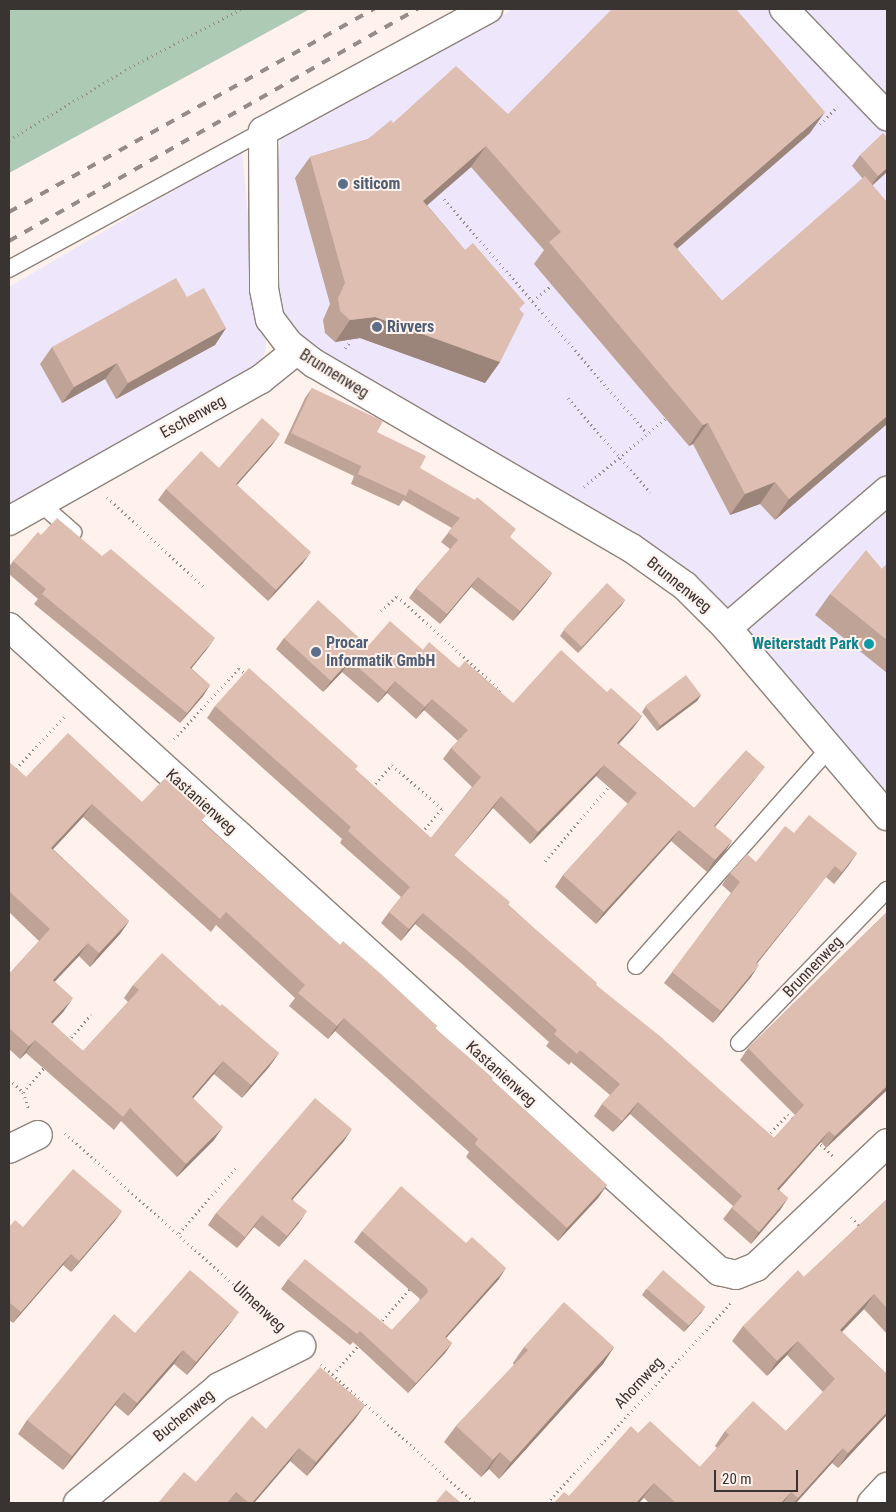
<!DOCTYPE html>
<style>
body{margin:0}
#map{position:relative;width:896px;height:1512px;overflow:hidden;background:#fff1eb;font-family:"Roboto Condensed",sans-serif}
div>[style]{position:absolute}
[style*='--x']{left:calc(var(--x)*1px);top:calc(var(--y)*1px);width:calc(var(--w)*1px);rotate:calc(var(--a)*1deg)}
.commercial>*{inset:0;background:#eee6fb}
.forest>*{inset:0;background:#adcab5}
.path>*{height:3px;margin-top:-1.5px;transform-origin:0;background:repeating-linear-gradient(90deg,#968d89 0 1px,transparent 0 5px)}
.roads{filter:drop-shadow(1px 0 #8e827c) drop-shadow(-1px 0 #8e827c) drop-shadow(0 1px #8e827c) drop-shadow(0 -1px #8e827c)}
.lane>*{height:16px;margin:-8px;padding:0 8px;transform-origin:8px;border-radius:8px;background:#fff}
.street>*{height:28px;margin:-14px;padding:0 14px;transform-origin:14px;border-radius:14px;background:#fff}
.secondary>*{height:28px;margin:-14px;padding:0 14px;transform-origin:14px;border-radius:14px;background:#fff}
.rail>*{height:4px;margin-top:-2px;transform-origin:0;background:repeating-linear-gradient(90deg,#958c88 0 9px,transparent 0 18px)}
.wall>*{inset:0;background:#bfa397}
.shaded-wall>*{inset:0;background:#9b857b}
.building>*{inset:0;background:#debeb0;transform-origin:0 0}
.dots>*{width:14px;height:14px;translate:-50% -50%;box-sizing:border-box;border:2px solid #fff1eb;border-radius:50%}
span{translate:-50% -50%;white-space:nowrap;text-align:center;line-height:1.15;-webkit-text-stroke:4px #fff1eb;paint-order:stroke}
.service-label{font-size:16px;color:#4e5e75;font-weight:700}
.left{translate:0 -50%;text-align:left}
.street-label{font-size:16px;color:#393432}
.culture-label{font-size:16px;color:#0d838f;font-weight:700}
.right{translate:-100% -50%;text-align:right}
.frame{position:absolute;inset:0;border:10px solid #393432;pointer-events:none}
.scale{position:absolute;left:714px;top:1470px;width:84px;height:22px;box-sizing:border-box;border:2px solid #393432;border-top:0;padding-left:6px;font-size:15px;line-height:18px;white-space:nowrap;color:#393432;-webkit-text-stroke:4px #fff1eb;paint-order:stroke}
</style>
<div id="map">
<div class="commercial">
<div style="clip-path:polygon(513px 9px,887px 9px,887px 800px,740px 628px,321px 353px,289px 326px,277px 298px,272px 209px,281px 137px)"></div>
<div style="clip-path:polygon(242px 150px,256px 308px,266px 329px,266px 349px,258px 369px,9px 512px,9px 287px)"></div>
</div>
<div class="forest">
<div style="clip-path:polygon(9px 9px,310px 9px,9px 173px)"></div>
</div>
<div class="path">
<div style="--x:820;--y:124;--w:25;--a:-45"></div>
<div style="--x:9;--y:140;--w:135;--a:-31.1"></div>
<div style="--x:125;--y:70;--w:131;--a:-27.7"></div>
<div style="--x:444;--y:199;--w:310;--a:49.1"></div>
<div style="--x:533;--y:301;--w:25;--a:-40"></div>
<div style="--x:345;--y:348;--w:9;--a:-49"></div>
<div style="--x:568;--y:398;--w:125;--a:48.9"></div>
<div style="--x:584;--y:487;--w:107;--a:-40.1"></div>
<div style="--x:107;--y:497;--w:132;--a:42.9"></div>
<div style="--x:381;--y:611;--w:22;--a:-43"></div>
<div style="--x:397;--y:596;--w:139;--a:42.4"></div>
<div style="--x:500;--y:690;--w:4;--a:135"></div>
<div style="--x:174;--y:739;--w:96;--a:-47.5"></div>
<div style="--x:239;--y:668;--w:11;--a:41"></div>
<div style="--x:9;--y:776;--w:82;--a:-47"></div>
<div style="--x:372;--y:787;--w:30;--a:-48"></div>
<div style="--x:392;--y:765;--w:67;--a:41.3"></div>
<div style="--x:442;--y:809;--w:32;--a:131"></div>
<div style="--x:545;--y:861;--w:101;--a:-49.4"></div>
<div style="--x:68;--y:1041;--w:35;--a:-49"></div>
<div style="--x:9;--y:1079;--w:19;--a:43"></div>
<div style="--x:23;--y:1092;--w:18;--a:71"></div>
<div style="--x:23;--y:1092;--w:35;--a:-49"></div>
<div style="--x:65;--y:1133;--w:289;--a:41.9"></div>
<div style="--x:767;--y:1136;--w:30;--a:-46"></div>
<div style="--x:788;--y:1114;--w:8;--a:45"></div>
<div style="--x:817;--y:1141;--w:22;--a:43"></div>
<div style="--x:851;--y:1217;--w:16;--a:47"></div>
<div style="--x:179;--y:1233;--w:86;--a:-48.8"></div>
<div style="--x:379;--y:1324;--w:48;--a:-48.4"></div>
<div style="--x:321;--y:1364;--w:207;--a:42.1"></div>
<div style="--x:333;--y:1374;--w:39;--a:-48"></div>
<div style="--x:547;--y:1503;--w:273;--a:-47.4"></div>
</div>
<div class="roads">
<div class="lane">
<div style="--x:9;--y:269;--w:289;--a:-28.5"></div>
<div style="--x:41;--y:504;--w:43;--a:41.2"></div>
<div style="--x:636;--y:966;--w:290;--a:-48.4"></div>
<div style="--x:739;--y:1043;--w:213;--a:-46"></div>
</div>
<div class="street">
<div style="--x:488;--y:9;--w:256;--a:151.5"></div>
<div style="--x:263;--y:131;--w:158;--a:89.6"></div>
<div style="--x:264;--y:289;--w:31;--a:79"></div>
<div style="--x:270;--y:319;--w:31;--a:53"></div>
<div style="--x:289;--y:344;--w:33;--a:38"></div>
<div style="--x:315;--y:364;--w:364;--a:30.2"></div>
<div style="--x:630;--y:547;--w:67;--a:35.3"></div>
<div style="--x:685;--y:586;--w:59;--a:45"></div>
<div style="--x:727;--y:628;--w:247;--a:49.6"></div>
<div style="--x:784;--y:9;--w:149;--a:46.1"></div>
<div style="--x:9;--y:521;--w:289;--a:-29.4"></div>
<div style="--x:261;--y:379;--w:45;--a:-38.7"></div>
<div style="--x:9;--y:627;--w:959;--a:42.21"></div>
<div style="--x:719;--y:1271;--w:17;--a:13"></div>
<div style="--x:736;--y:1275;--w:22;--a:-22"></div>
<div style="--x:756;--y:1267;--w:180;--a:-43.4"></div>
<div style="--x:727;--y:628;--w:211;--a:-40.6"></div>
<div style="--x:9;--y:1149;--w:32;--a:-26"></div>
<div style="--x:78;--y:1503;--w:183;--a:-39.4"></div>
<div style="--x:219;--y:1387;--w:92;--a:-26.6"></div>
</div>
<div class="secondary">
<div style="--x:872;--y:1503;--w:22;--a:-47"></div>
</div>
</div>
<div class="rail">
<div style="--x:9;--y:212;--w:418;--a:-29.1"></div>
<div style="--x:9;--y:241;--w:470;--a:-29.6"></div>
</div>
<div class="wall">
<div style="clip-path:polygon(508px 114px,810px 133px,677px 249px,722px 301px,863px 179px,852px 166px,860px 155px,887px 172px,873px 185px,887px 424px,775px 520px,760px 504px,730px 515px,693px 444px,689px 446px,534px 264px,544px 250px,471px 167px,427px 205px,465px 250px,520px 310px,500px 362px,485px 383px,360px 338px,335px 342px,325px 333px,323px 320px,330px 304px,295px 178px,310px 157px,368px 139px,393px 123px)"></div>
<div style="clip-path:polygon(187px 297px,226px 328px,215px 345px,116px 399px,105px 379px,62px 403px,40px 364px,52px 347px)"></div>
<div style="clip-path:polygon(312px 388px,377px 432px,420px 468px,510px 538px,552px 573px,545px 583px,513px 621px,471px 587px,440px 624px,409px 598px,416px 588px,450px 549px,441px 542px,452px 528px,403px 500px,399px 506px,351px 484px,354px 476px,284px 443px,305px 398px)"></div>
<div style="clip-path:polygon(272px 445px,237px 485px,303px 563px,268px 601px,158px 500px,166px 489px,219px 468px)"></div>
<div style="clip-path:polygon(41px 535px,207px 649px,191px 668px,210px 685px,203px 696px,180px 723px,34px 604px,38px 599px,9px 574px,9px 567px,13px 561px)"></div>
<div style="clip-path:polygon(887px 564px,887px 673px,815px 615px,830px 594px,882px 569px)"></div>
<div style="clip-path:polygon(625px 600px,621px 606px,578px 653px,560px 636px,564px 630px)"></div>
<div style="clip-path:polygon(284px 638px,368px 646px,423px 650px,459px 668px,513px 703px,607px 692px,642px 716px,633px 728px,619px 744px,694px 808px,756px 778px,715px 827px,732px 841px,724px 853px,707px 872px,671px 841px,596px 924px,555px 887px,563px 875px,628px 804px,596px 776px,530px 844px,493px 808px,454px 855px,596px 985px,774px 1138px,795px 1115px,740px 1060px,748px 1048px,887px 912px,887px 1090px,826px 1148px,821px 1142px,779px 1190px,788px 1198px,780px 1210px,751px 1244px,723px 1219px,733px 1206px,630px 1114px,613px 1132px,594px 1116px,602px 1104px,610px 1095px,571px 1062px,569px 1065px,546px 1046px,549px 1042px,461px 963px,415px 924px,401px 941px,381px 923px,389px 912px,401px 897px,340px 843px,342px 839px,207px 718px,215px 706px,356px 770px,431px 838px,472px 787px,443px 759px,451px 748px,458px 741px,424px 710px,416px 719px,387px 693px,378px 703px,342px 672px,323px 692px,276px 649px)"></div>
<div style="clip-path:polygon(701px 695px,697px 701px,657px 731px,642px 712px,646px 706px)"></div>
<div style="clip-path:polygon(9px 762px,26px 777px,142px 802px,202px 821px,340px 945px,437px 1026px,435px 1028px,607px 1185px,598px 1198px,558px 1241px,466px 1157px,469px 1152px,335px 1031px,328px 1039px,289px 1006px,295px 998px,216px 925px,211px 932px,83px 817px,53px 849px,129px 921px,120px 934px,90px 967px,79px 956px,55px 981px,64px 1011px,52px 1024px,83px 1051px,128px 1002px,124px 998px,133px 985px,220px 1006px,279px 1053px,269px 1067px,242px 1098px,214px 1074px,193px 1098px,214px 1140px,177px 1177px,121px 1121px,114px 1130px,26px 1053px,20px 1059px,9px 1049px,9px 974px,39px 941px,9px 912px)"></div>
<div style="clip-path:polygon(794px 833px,857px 853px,834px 884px,826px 877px,757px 964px,751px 977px,713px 1023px,664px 983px,731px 893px,722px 885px,730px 873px,756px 862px)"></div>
<div style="clip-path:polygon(344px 1141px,293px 1199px,299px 1223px,279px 1247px,254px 1227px,237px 1248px,208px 1225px,216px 1213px)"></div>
<div style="clip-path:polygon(887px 1199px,887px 1334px,864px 1309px,842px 1332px,887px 1374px,887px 1415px,838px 1468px,832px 1463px,796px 1503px,649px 1503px,644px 1498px,639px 1503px,554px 1503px,569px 1496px,638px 1433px,700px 1467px,717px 1448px,715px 1446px,725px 1431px,786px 1431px,823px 1392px,787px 1355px,767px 1376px,732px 1341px,743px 1326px,804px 1277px)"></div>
<div style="clip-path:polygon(122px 1211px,114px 1222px,71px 1272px,63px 1265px,13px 1323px,9px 1320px,9px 1227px,23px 1227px)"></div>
<div style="clip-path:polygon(362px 1231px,499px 1279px,446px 1338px,452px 1343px,445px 1353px,408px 1393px,353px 1342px,350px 1345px,281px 1289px,288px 1279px,392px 1330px,420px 1300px,419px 1298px,354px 1242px)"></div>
<div style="clip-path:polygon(646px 1289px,705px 1307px,684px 1332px,642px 1295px)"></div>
<div style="clip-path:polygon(229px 1325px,187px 1375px,174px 1364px,128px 1416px,115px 1405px,63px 1470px,18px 1434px,27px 1420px,135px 1333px)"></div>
<div style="clip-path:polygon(524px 1347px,614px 1347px,603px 1364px,499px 1479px,489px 1469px,481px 1477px,444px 1442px,456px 1426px,514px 1365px,513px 1363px)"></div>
<div style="clip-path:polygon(365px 1405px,355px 1419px,307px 1476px,290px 1461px,254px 1503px,158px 1503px,196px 1482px,266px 1429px)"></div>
</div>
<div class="shaded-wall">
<div style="clip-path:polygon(825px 112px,810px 133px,658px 265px,673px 244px)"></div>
<div style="clip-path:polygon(486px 146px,471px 167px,408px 222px,423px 201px)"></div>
<div style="clip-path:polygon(887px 168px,887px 172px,870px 187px,878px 176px)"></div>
<div style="clip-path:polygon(375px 317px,500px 362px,485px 383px,360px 338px,335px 342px,350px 320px)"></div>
<div style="clip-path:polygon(226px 328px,215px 345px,116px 399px,128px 383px)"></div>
<div style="clip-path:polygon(117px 363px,105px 379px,62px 403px,74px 387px)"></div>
<div style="clip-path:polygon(887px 416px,887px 424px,775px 520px,789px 499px)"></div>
<div style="clip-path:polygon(708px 423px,693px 444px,689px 446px,703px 425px)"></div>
<div style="clip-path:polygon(280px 434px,272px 445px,228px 495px,236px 484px)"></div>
<div style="clip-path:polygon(775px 482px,760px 504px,730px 515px,745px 494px)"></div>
<div style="clip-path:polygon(311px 552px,303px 563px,268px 601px,276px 590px)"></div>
<div style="clip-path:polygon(552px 573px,545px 583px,513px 621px,520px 611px)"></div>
<div style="clip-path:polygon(478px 577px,471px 587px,440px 624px,447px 614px)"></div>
<div style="clip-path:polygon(625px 600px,621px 606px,578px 653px,583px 647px)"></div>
<div style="clip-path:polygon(215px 638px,207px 649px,183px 679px,190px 668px)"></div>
<div style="clip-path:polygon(350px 660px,342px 672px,323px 692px,331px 681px)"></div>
<div style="clip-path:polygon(395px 681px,387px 693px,378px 703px,386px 692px)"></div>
<div style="clip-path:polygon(210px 685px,203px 696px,180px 723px,187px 713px)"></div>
<div style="clip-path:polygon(701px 695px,697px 701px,657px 731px,661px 725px)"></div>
<div style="clip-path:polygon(432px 699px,424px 710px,416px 719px,425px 707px)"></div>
<div style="clip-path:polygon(642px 716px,633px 728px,609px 754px,617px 743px)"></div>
<div style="clip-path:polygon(604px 765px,596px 776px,530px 844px,538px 832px)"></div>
<div style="clip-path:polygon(765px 767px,756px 778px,706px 837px,714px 826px)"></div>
<div style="clip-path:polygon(501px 796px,493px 808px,445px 866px,454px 855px)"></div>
<div style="clip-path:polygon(92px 804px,83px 817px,42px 861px,51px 848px)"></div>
<div style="clip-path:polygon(679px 830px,671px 841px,596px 924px,604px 912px)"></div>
<div style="clip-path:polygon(732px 841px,724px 853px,707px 872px,715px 860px)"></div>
<div style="clip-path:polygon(857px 853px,849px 865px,834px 884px,842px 872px)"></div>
<div style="clip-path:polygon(835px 866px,826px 877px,748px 974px,756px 963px)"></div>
<div style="clip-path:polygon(423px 913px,415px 924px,401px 941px,409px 929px)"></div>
<div style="clip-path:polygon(129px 921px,120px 934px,90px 967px,99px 953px)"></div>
<div style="clip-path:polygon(88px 943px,79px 956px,44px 993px,53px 980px)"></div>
<div style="clip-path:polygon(759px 965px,751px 977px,713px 1023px,721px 1011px)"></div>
<div style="clip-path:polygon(73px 998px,64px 1011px,42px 1035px,51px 1022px)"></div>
<div style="clip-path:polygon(344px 1018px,335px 1031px,328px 1039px,337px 1026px)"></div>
<div style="clip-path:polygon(35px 1040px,26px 1053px,20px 1059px,29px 1046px)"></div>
<div style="clip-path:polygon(279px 1053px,269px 1067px,242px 1098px,251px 1085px)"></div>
<div style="clip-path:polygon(223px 1061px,214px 1074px,183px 1110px,192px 1097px)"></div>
<div style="clip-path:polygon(887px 1086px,887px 1090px,826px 1148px,835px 1136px)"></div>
<div style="clip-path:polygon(638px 1102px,630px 1114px,613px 1132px,622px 1121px)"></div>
<div style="clip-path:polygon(223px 1127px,214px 1140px,177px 1177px,186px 1164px)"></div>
<div style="clip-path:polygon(352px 1129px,344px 1141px,283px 1210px,291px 1199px)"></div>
<div style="clip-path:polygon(829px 1131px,821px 1142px,769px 1201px,777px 1189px)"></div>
<div style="clip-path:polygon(607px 1185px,598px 1198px,558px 1241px,567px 1228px)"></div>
<div style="clip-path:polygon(788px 1198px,780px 1210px,751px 1244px,759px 1232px)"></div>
<div style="clip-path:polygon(122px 1211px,114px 1222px,71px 1272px,79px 1261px)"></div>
<div style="clip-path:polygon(307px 1211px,299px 1223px,279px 1247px,287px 1236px)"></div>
<div style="clip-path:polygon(262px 1215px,254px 1227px,237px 1248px,245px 1237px)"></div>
<div style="clip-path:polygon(71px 1254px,63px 1265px,13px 1323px,21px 1312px)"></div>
<div style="clip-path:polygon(506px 1268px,499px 1279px,438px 1347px,445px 1337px)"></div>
<div style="clip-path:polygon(874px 1294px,864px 1309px,829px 1345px,840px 1330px)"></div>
<div style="clip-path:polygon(705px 1307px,701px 1313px,684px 1332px,688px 1326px)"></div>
<div style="clip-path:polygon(239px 1312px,229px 1325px,187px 1375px,196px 1362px)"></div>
<div style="clip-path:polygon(798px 1341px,787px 1355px,767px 1376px,777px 1361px)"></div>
<div style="clip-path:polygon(452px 1343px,445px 1353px,408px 1393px,416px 1383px)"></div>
<div style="clip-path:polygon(614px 1347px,603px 1364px,499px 1479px,511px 1462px)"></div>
<div style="clip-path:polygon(183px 1350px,174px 1364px,128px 1416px,137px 1403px)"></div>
<div style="clip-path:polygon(124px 1392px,115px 1405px,63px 1470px,72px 1456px)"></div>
<div style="clip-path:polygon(365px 1405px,355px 1419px,307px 1476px,316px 1462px)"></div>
<div style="clip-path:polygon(887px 1412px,887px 1415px,838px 1468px,848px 1453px)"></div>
<div style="clip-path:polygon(299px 1448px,290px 1461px,254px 1503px,252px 1503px)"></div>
<div style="clip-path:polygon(843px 1448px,832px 1463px,796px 1503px,794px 1503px,798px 1498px)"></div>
<div style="clip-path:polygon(500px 1452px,489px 1469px,481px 1477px,493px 1460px)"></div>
<div style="clip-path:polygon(654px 1483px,639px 1503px,636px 1503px)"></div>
<div style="clip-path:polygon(791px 1492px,783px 1503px,781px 1503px)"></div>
</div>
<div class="building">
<div style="clip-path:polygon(612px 9px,736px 9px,825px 112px,673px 244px,722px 301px,865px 176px,887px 202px,887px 416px,789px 499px,775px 482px,745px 494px,708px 423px,703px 425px,549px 242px,561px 232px,486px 146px,423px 201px,465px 250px,473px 243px,525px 303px,519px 309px,524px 314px,500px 362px,375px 317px,350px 320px,340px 311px,338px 298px,345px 283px,310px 157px,368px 139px,391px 120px,393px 123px,456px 66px,508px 114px)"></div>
<div style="clip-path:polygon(883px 133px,887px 137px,887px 168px,878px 176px,860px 155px)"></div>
<div style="clip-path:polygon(176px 278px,187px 297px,204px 288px,226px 328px,128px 383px,117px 363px,74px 387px,52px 347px)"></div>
<div style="clip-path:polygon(312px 388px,383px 421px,377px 432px,426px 456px,420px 468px,475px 500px,477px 497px,516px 529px,510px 537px,552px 573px,520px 611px,478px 577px,447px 614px,416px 588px,458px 540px,448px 532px,460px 518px,409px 489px,406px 496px,358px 474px,361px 466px,291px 433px)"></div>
<div style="clip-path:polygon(262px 418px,280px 434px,236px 484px,311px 552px,276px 590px,166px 489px,201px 451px,219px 468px)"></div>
<div style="clip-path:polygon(57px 518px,102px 556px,111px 549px,215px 638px,190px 668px,210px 685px,187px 713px,42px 594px,46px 589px,13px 561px,38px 532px,41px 535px)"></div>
<div style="clip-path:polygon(866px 550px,882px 569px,887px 564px,887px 640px,830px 594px)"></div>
<div style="left:607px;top:583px;width:25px;height:64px;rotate:43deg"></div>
<div style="clip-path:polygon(318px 600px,368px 646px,390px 621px,423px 650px,429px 642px,459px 668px,465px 661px,513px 703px,561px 650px,607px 692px,611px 688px,642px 716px,617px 743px,694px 808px,746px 750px,765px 767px,714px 826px,732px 841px,715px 860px,679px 830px,604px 912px,563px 875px,637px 793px,604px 765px,538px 832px,501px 796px,454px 855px,510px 902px,508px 905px,597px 983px,596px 985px,661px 1037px,774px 1138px,804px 1105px,748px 1048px,887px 912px,887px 1086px,835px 1136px,829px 1131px,777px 1189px,788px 1198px,759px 1232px,732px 1208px,742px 1196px,638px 1102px,622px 1121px,602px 1104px,620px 1084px,580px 1050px,577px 1054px,554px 1034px,557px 1030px,469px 952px,423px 913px,409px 929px,389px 912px,410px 887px,348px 831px,351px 827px,215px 706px,249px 668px,358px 766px,355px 769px,431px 838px,481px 777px,451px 748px,468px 730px,432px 699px,425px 707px,395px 681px,386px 692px,350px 660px,331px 681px,284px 638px)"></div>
<div style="left:686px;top:675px;width:25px;height:51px;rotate:53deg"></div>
<div style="clip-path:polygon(68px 733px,142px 802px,165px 778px,206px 816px,201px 821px,340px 945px,343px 941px,381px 974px,437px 1026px,435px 1028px,493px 1078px,492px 1080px,607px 1185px,567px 1228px,475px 1144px,478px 1139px,344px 1018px,337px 1026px,298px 993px,305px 985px,226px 912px,220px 919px,92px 804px,51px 848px,129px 921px,99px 953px,88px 943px,53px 980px,73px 998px,51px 1022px,83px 1051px,139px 990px,133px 985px,162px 953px,220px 1006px,222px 1004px,279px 1053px,251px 1085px,223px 1061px,192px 1097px,223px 1127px,186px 1164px,130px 1108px,123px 1117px,35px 1040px,29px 1046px,9px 1028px,9px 974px,50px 929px,9px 891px,9px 762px,26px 777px)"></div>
<div style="clip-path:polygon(809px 815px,857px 853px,842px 872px,835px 866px,756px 963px,759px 965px,721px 1011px,672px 972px,740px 882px,730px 873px,747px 854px,756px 862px,785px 826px,794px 833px)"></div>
<div style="clip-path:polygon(315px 1098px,352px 1129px,291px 1199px,307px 1211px,287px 1236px,262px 1215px,245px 1237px,216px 1213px)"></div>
<div style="clip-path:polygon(73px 1169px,122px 1211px,79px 1261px,71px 1254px,21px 1312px,10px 1303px,9px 1305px,9px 1227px,15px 1220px,23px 1227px)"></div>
<div style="clip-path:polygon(401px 1186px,466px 1243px,472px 1237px,506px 1268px,445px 1337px,452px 1343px,416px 1383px,360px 1331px,357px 1334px,288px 1279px,305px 1259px,392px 1330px,428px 1292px,427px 1288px,362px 1231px)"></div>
<div style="clip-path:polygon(887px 1199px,887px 1308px,874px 1294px,840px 1330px,887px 1374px,887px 1412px,848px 1453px,843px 1448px,798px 1498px,791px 1492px,781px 1503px,676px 1503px,654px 1483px,636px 1503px,554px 1503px,564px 1492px,569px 1496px,631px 1426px,638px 1433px,650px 1421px,700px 1467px,729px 1435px,725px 1431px,753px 1401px,786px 1431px,835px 1379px,798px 1341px,777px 1361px,743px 1326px,798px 1270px,804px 1277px)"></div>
<div style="clip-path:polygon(190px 1270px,239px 1312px,196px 1362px,183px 1350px,137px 1403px,124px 1392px,72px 1456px,27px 1420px,114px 1314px,135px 1333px)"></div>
<div style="left:663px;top:1270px;width:56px;height:25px;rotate:41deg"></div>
<div style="clip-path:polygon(564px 1302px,614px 1347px,511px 1462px,500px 1452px,493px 1460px,456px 1426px,528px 1350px,524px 1347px)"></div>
<div style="clip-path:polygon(320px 1367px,365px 1405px,316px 1462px,299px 1448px,252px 1503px,249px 1503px,236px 1492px,227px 1503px,158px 1503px,184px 1472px,196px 1482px,252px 1416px,266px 1429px)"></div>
<div style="clip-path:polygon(446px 1490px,461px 1503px,435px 1503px)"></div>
</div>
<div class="dots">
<div style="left:343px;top:184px;background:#5c6f8a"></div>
<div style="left:377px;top:327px;background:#5c6f8a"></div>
<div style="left:869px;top:644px;background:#0f9aa8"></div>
<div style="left:316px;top:652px;background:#5c6f8a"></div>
</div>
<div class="service-label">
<span class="left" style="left:353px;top:184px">siticom</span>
<span class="left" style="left:387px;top:327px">Rivvers</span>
<span class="left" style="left:326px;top:652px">Procar<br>Informatik GmbH</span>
</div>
<div class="street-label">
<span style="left:334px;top:374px;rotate:32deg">Brunnenweg</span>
<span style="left:193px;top:417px;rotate:-29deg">Eschenweg</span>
<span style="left:679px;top:585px;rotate:39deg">Brunnenweg</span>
<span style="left:201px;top:802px;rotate:42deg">Kastanienweg</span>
<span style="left:813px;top:967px;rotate:-46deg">Brunnenweg</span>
<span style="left:501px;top:1074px;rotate:42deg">Kastanienweg</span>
<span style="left:259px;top:1307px;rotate:43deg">Ulmenweg</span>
<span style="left:639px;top:1383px;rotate:-47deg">Ahornweg</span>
<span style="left:184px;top:1416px;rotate:-39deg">Buchenweg</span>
</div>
<div class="culture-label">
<span class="right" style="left:859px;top:644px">Weiterstadt Park</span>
</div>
<div class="frame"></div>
<div class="scale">20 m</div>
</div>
